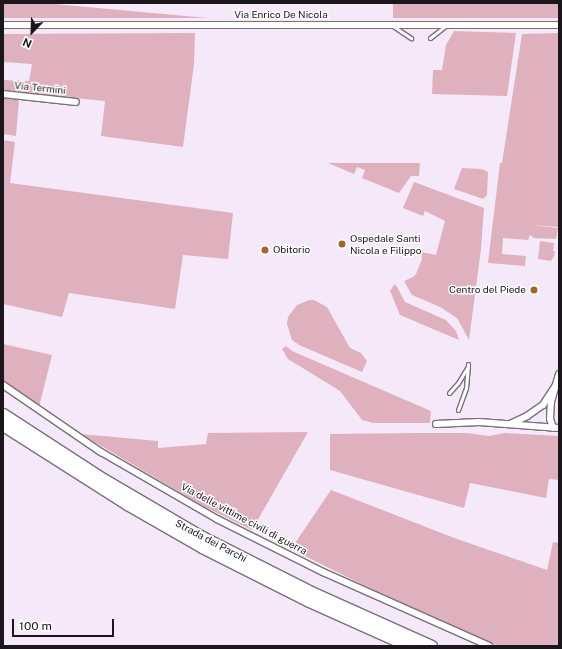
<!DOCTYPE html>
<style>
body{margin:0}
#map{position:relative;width:562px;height:649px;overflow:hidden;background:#f5e9f9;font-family:"Public Sans",sans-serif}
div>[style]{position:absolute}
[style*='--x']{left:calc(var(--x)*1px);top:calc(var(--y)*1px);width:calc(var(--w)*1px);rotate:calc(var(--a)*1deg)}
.green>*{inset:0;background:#dfb1bf;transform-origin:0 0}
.roads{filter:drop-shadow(1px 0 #786e7c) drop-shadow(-1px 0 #786e7c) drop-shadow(0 1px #786e7c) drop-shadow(0 -1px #786e7c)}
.lane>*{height:3px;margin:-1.5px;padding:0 1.5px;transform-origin:1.5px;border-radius:1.5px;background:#fff}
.street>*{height:6px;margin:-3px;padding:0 3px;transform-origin:3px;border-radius:3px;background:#fff}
.highway>*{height:11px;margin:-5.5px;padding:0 5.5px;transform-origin:5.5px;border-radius:5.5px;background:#fff}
.dots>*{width:11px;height:11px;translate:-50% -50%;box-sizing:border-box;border:2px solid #fff;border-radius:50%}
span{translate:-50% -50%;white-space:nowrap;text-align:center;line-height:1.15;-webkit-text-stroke:3px #fff;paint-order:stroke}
.street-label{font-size:10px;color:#1a161c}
.poi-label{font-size:10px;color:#1a161c}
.left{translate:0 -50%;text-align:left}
.right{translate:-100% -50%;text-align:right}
.frame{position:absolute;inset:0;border:4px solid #1a161c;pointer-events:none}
.north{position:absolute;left:12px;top:12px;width:40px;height:40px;-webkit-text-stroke:3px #fff;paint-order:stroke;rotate:203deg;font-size:11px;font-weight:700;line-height:16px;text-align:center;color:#1a161c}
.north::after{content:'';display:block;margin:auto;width:14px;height:18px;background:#1a161c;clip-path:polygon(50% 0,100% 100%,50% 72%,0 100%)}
.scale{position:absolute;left:12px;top:619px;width:102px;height:18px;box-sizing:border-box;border:2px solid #1a161c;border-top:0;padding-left:5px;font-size:12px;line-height:14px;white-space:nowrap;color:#1a161c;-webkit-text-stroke:3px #fff;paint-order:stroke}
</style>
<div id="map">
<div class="green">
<div style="clip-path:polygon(3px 3px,43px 3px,208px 18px,3px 18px)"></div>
<div style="left:393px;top:3px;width:166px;height:15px"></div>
<div style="clip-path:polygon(454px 31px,516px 33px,507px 96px,432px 94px,433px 70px,442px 70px,446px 45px)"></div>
<div style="clip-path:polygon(195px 33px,194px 64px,183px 147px,101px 136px,105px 101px,3px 91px,3px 80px,29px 81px,32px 64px,3px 62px,3px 34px)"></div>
<div style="clip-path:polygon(559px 33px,559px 227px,530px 225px,558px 228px,556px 239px,534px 238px,530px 235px,528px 240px,503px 238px,502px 254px,526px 256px,525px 266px,488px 263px,500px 163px,502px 163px,522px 34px)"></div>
<div style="clip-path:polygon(3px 97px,19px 99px,16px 136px,3px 134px)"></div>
<div style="clip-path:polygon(3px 140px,15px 142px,10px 183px,233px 213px,228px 259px,183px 255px,175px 309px,69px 293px,62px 317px,3px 304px)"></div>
<div style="clip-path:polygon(328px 163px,420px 163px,419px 176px,411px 176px,399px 193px,362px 178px,365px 170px,357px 167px,354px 174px)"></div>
<div style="clip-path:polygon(462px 168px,482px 169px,488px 172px,487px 195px,483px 199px,454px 189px)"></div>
<div style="clip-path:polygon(414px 182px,484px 208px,481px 249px,469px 340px,457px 318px,440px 307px,412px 295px,404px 281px,413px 277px,416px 274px,422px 259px,421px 252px,436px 255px,445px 221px,425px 211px,423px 216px,403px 208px)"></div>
<div style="clip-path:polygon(540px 241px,554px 243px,553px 251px,555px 251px,554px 256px,551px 261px,538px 259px)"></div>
<div style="clip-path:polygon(394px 285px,396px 285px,405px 302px,446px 320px,456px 331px,459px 340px,400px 315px,390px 291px)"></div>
<div style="clip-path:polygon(309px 300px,314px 300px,327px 307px,350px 348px,361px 353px,367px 361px,362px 372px,299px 345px,292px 340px,287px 324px,288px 317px,297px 305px)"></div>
<div style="clip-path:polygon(3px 344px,52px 355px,39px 407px,3px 381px)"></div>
<div style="clip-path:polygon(286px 346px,292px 351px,431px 411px,430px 423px,373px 423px,362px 420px,340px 391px,288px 359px,282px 349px)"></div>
<div style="clip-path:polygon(308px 432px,252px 530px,203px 506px,81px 434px,158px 441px,158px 448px,206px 444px,208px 433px)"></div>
<div style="clip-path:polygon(419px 433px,467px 433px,489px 436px,505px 433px,559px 436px,559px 480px,549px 479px,546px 498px,470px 483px,464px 508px,330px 470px,330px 434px)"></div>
<div style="clip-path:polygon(331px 490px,457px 539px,547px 570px,553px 542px,559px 543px,559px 646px,498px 646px,389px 598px,291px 549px)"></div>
</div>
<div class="roads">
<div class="lane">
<div style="--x:393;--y:26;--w:22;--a:34"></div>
<div style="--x:430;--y:38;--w:18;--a:-38"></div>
<div style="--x:449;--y:393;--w:13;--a:-48"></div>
<div style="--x:458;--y:383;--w:17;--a:-59"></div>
<div style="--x:458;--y:410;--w:23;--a:-70"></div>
<div style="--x:466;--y:388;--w:24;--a:-85"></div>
</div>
<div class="street">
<div style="--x:3;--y:25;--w:556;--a:0"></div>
<div style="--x:3;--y:94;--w:73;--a:6.3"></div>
<div style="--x:3;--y:385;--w:119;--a:34.4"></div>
<div style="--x:101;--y:452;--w:134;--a:30"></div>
<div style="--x:217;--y:519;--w:119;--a:26.6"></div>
<div style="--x:323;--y:572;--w:182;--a:24"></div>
<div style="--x:436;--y:424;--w:43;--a:-2.7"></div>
<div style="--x:479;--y:422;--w:80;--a:4.3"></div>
<div style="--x:510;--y:424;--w:19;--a:-25"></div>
<div style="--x:527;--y:416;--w:19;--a:-35"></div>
<div style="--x:543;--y:405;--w:27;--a:-57"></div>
<div style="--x:553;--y:428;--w:9;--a:-108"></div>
<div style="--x:550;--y:419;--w:17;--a:-87"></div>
<div style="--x:551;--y:402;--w:29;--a:-74"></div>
</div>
<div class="highway">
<div style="--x:3;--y:414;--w:113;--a:33.1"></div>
<div style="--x:98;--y:476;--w:121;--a:30.4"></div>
<div style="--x:202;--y:537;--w:122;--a:26.8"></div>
<div style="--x:311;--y:592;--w:132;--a:24.2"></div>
<div style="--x:3;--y:425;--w:147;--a:32.5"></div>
<div style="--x:127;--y:504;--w:86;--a:29.8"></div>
<div style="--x:202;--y:547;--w:120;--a:26.8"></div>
<div style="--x:309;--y:601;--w:110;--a:24.2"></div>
</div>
</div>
<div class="dots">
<div style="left:342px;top:244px;background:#a4642d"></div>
<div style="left:265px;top:250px;background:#a4642d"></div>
<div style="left:534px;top:290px;background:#a4642d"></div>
</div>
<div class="street-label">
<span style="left:281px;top:15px">Via Enrico De Nicola</span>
<span style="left:40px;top:88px;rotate:6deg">Via Termini</span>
<span style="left:244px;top:519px;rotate:28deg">Via delle vittime civili di guerra</span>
<span style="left:211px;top:541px;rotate:28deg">Strada dei Parchi</span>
</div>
<div class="poi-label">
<span class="left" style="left:350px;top:244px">Ospedale Santi<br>Nicola e Filippo</span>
<span class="left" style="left:273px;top:250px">Obitorio</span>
<span class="right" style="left:526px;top:290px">Centro del Piede</span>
</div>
<div class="frame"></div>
<div class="north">N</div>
<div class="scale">100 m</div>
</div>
